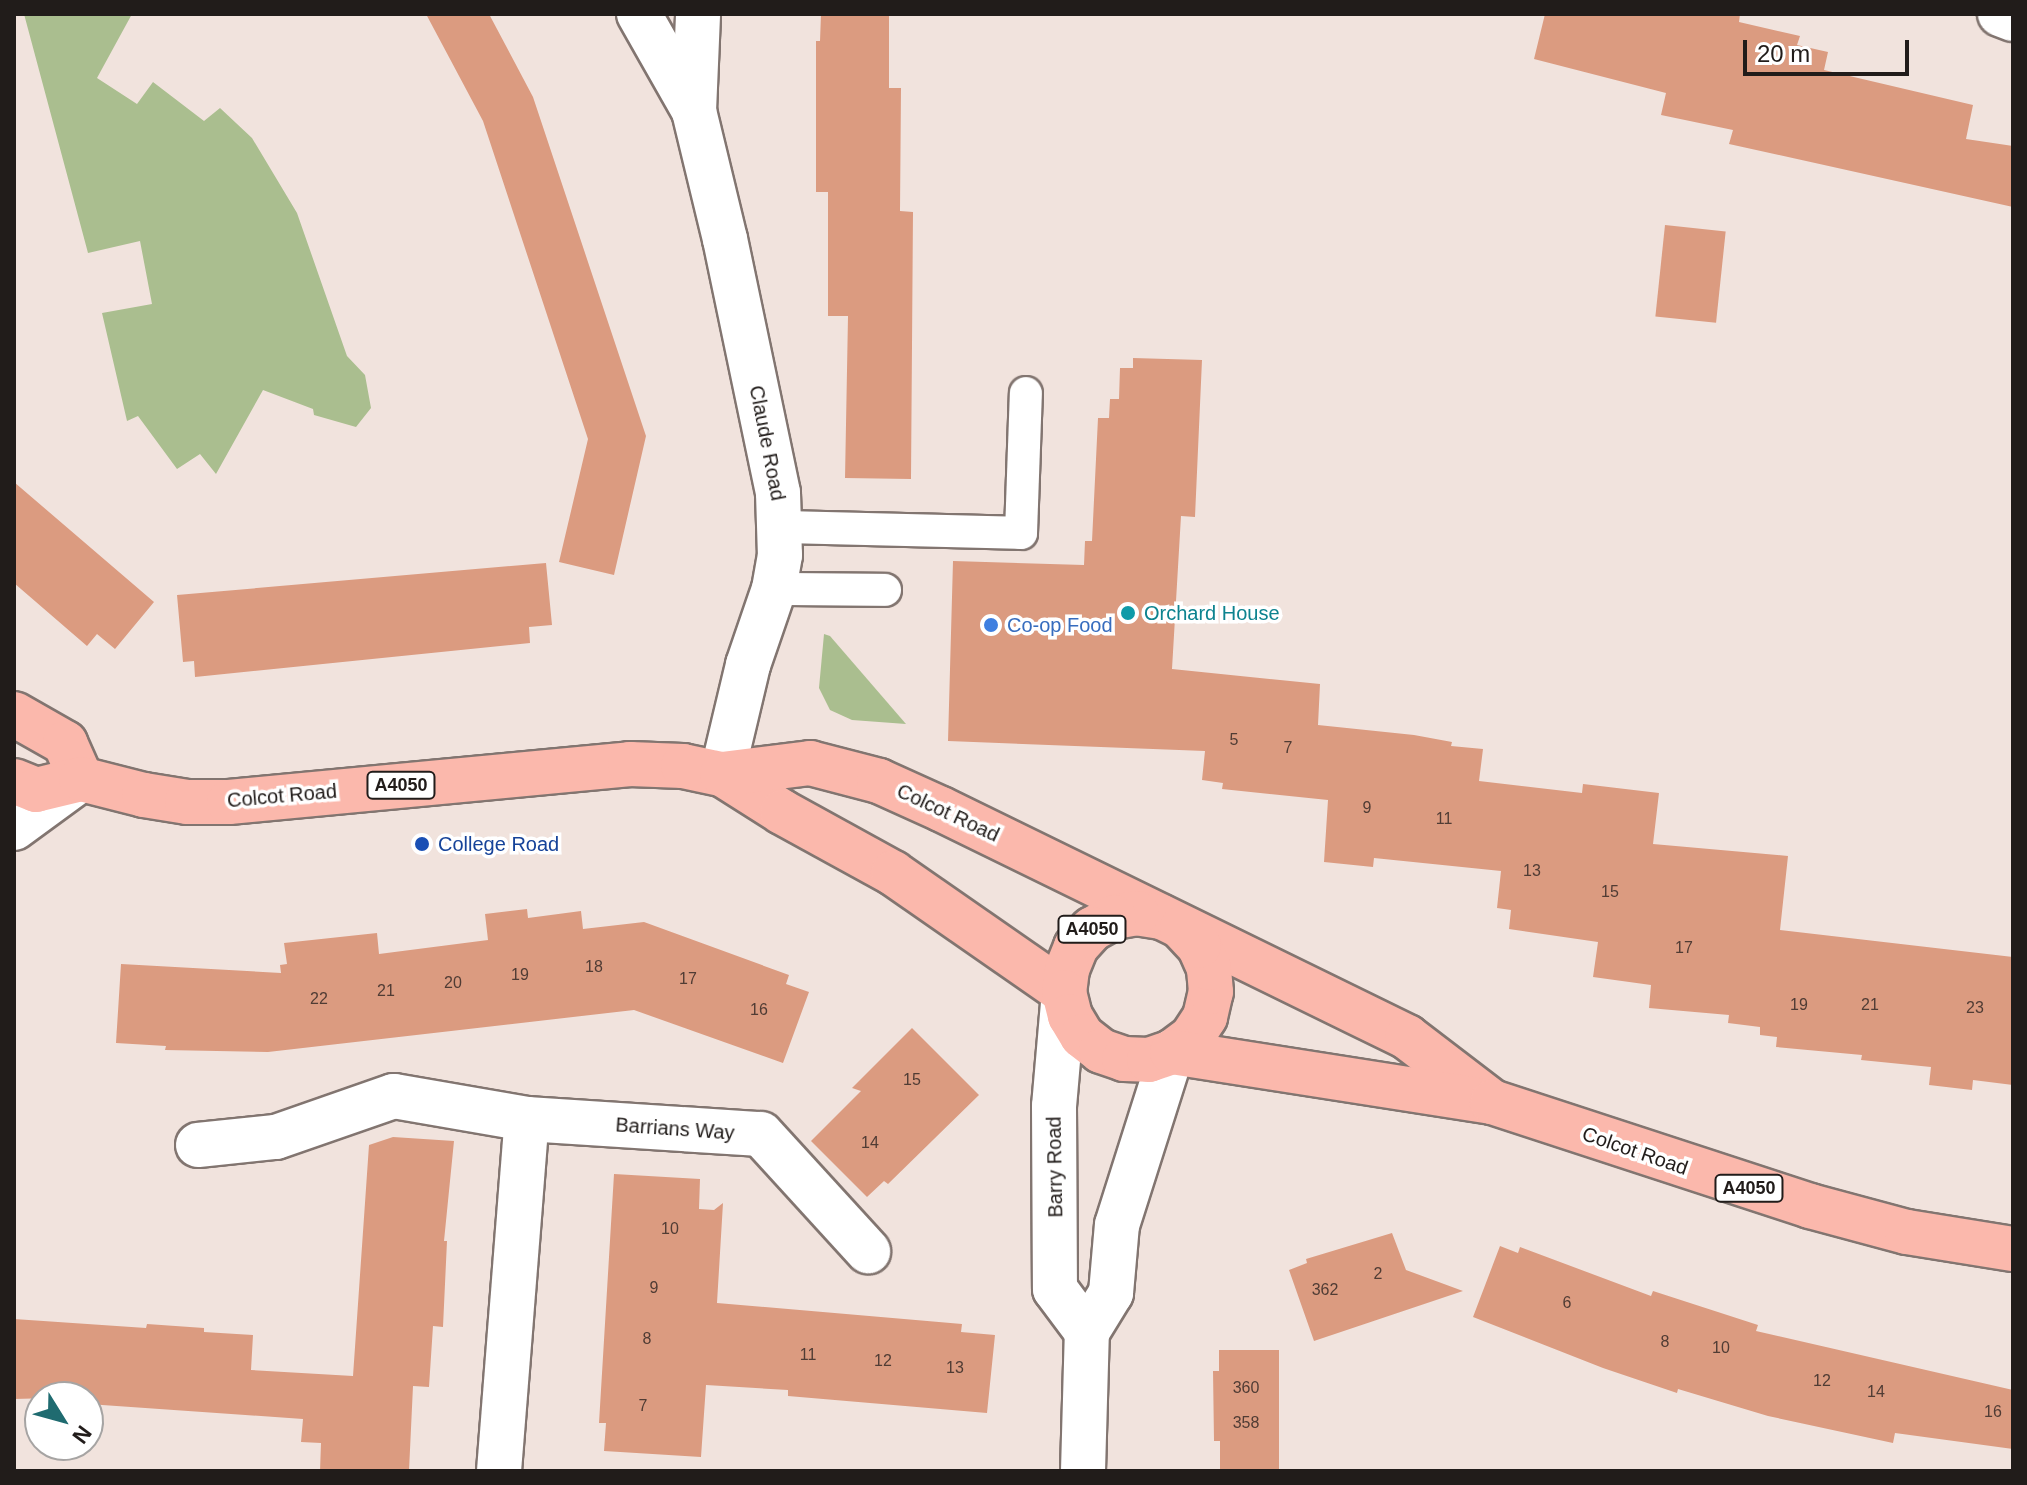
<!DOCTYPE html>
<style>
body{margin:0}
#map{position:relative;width:2027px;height:1485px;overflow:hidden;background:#f1e3dd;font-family:Helvetica,sans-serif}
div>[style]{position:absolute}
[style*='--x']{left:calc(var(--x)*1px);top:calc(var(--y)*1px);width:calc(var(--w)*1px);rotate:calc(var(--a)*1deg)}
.green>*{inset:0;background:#aabe8f}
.building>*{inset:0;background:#db9b80;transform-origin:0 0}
.roads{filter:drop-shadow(2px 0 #827570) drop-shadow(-2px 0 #827570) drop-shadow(0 2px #827570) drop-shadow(0 -2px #827570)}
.lane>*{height:32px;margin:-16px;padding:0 16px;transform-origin:16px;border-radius:16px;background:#fff}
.street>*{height:44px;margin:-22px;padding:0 22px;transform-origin:22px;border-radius:22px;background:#fff}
.secondary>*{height:44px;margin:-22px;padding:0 22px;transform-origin:22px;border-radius:22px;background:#fff}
.primary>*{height:44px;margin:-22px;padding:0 22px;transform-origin:22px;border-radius:22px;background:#fbb8ac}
.dots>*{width:22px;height:22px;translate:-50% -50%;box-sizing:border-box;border:4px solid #fff;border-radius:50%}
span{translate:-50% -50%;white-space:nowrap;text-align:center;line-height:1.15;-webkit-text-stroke:7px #fff;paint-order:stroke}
.number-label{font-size:16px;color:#503c34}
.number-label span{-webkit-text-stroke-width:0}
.shield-label span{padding:2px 6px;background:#fff;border:2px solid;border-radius:6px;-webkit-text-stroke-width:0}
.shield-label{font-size:18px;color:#211c1a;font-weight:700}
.street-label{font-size:20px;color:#211c1a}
.culture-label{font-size:20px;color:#0d838f}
.left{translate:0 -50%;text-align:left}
.shop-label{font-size:20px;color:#366cbe}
.transit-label{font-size:20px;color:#164399}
.frame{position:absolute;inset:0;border:16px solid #211c1a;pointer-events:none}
.north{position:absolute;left:24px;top:1381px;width:80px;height:80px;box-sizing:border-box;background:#fff;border:2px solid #a6a4a3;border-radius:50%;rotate:127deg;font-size:22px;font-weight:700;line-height:32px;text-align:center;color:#211c1a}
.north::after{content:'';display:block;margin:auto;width:28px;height:36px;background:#1f6b70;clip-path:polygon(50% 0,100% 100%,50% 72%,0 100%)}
.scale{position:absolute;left:1743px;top:40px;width:166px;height:36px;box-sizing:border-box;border:4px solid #211c1a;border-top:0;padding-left:10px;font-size:24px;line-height:28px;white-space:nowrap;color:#211c1a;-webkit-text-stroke:6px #fff;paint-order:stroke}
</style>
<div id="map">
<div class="green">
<div style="clip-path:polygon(24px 14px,132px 14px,97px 78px,137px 104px,153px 82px,204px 121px,220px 108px,252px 138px,297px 213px,347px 356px,365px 375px,371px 408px,356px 427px,314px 415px,313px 409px,263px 390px,216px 474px,200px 454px,177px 469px,138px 416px,127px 421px,102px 313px,152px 304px,140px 241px,88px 253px)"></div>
<div style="clip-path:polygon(824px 634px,830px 636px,906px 724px,852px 720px,830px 710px,819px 688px)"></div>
</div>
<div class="building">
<div style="clip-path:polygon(426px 14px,489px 14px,533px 97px,646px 436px,614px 575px,559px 562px,588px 439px,483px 121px)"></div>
<div style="clip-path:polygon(821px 14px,889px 14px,889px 88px,901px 88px,900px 211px,913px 212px,911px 479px,845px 478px,848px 316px,828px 316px,828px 192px,816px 192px,816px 41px,820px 41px)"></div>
<div style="clip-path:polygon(1545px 14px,1740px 14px,1739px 22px,1800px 36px,1797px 45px,1828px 52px,1824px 70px,1973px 105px,1966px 139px,2013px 146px,2013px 207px,1729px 144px,1733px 130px,1661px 115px,1666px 93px,1534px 59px)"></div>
<div style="left:1665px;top:225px;width:61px;height:92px;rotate:6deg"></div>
<div style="clip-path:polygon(1133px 358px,1202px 360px,1195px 517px,1181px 516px,1172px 669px,1320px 684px,1318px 725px,1414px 735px,1452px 742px,1451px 746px,1483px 749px,1479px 781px,1582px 793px,1583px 784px,1659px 793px,1653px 844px,1788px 856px,1780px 930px,2013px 957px,2013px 1085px,1973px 1080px,1972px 1090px,1929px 1085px,1931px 1067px,1861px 1060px,1862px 1055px,1776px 1047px,1777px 1037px,1760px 1035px,1760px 1027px,1728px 1023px,1729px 1015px,1649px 1008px,1651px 985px,1593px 977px,1598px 942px,1509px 929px,1511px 910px,1497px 908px,1501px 871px,1374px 858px,1373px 867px,1324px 862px,1328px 800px,1222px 789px,1223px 783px,1202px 780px,1205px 751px,948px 741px,953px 561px,1084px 565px,1085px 541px,1092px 541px,1098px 418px,1109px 418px,1110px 399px,1119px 399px,1120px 368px,1133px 368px)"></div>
<div style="clip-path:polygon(14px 482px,154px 602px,115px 649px,97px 634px,87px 646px,14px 583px)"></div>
<div style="clip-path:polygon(546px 563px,552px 625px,529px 627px,530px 643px,195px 677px,194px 661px,183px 662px,177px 595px)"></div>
<div style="clip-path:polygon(527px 909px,528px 918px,581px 911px,583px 929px,644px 922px,789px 975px,786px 984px,809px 992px,783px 1063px,634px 1010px,268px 1052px,165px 1050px,166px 1046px,116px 1043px,121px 964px,281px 973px,280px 965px,287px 964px,284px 943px,377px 933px,379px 954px,488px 940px,485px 914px)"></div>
<div style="clip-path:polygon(912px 1028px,979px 1095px,888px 1184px,884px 1181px,867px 1197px,811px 1141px,861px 1091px,852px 1088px)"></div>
<div style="clip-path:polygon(393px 1137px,454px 1141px,444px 1241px,447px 1241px,443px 1327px,433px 1326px,429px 1387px,413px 1386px,409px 1471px,320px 1471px,321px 1443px,301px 1442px,303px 1419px,88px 1404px,88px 1397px,14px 1399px,14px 1319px,146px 1328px,147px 1324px,204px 1328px,204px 1332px,253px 1335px,251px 1370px,353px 1376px,369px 1145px)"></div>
<div style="clip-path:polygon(614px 1174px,700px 1179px,699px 1209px,714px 1210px,723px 1203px,717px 1303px,962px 1324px,961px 1332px,995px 1335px,987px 1413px,788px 1396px,788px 1390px,706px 1385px,701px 1457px,604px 1451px,606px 1423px,599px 1423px)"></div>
<div style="clip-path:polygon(1392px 1233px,1406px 1270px,1463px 1291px,1314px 1341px,1289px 1270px,1307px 1263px,1306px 1259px)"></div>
<div style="clip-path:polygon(1500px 1246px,1518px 1253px,1520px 1247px,1651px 1296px,1653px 1291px,1758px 1325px,1756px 1331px,2013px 1390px,2013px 1449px,1895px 1433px,1893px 1443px,1768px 1416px,1678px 1389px,1677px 1393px,1603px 1368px,1473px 1317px)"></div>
<div style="clip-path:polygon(1219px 1350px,1279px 1350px,1279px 1471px,1220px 1471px,1220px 1441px,1214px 1441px,1213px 1371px,1219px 1371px)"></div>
</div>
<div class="roads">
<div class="lane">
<div style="--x:781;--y:527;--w:240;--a:1.4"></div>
<div style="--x:1021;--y:533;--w:140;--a:-88"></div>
<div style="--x:774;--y:589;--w:111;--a:0.5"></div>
</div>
<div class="street">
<div style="--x:639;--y:14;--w:112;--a:60.4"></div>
<div style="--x:694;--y:111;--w:132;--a:76.4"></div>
<div style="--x:725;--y:239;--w:259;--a:78.2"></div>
<div style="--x:778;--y:493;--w:62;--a:88.2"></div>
<div style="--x:780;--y:555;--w:35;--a:100"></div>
<div style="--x:774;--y:589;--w:80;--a:108.9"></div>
<div style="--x:748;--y:665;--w:112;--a:103.4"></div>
<div style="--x:2000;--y:14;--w:14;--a:21"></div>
<div style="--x:694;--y:111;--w:97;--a:-87.6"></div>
<div style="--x:14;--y:828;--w:83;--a:-36.2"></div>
<div style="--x:198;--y:1145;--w:78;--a:-5.9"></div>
<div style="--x:276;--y:1137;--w:125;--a:-19.2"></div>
<div style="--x:394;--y:1096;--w:135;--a:9.8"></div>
<div style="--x:527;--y:1119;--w:234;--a:3.7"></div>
<div style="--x:761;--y:1134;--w:159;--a:47.6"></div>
<div style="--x:499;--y:1471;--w:353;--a:-85.5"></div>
</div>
<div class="secondary">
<div style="--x:1064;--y:992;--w:114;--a:95"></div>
<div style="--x:1054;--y:1106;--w:183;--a:89.7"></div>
<div style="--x:1055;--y:1289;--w:54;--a:53.3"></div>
<div style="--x:1083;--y:1471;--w:139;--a:-88.4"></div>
<div style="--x:1087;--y:1332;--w:46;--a:-58.4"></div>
<div style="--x:1111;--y:1293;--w:68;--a:-85"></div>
<div style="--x:1117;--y:1225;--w:182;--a:-72.4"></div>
</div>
<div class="primary">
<div style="--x:14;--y:714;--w:59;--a:29.6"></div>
<div style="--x:65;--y:743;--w:39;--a:66"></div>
<div style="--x:722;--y:774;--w:71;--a:32.3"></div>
<div style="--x:782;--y:812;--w:127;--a:28.8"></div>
<div style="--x:893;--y:873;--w:208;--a:34.8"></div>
<div style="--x:14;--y:781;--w:24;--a:22"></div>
<div style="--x:36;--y:790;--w:46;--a:-13.7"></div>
<div style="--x:81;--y:779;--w:65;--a:14.3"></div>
<div style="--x:144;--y:795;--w:44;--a:9.2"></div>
<div style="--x:187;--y:802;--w:42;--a:0"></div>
<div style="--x:229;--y:802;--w:403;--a:-5.4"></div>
<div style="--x:630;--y:764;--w:53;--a:2.2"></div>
<div style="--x:683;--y:766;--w:40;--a:12"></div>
<div style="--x:722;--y:774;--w:89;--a:-7.1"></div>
<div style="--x:810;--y:763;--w:71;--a:14.6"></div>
<div style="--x:879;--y:781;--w:68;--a:24.3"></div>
<div style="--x:941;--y:809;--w:519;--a:26.07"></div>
<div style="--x:1407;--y:1037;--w:107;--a:37.4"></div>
<div style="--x:1161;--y:917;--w:24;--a:-171"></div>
<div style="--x:1137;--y:913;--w:23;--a:170"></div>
<div style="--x:1114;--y:917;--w:25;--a:151"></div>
<div style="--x:1092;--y:929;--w:24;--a:132"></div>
<div style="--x:1076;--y:947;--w:24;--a:112"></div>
<div style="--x:1067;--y:969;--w:23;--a:97"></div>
<div style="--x:1064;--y:992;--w:25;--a:76"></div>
<div style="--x:1070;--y:1016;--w:23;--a:59"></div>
<div style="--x:1082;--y:1036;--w:24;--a:38"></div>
<div style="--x:1101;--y:1051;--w:24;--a:19"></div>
<div style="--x:1124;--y:1059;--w:25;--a:2"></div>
<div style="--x:1149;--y:1060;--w:24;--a:-19"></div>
<div style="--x:1172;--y:1052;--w:25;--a:-37"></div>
<div style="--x:1192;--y:1037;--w:24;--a:-57"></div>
<div style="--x:1205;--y:1017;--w:26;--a:-77"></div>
<div style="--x:1211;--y:992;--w:24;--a:-95"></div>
<div style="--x:1209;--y:968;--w:24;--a:-114"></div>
<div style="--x:1199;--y:946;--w:25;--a:-133"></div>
<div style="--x:1172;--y:1052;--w:324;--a:8.9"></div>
<div style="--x:1492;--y:1102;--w:335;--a:18.1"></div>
<div style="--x:1810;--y:1206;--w:100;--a:15"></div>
<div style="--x:1907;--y:1232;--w:107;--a:9.1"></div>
</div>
</div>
<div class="dots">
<div style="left:1128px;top:613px;background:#0f9aa8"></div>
<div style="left:991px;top:625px;background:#3f7fe0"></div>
<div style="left:422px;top:844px;background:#1a4fb4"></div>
</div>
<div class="number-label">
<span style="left:1234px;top:740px">5</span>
<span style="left:1288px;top:748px">7</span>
<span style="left:1367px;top:808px">9</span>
<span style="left:1444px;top:819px">11</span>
<span style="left:1532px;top:871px">13</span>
<span style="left:1610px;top:892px">15</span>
<span style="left:1684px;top:948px">17</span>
<span style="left:594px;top:967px">18</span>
<span style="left:520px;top:975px">19</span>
<span style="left:688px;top:979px">17</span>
<span style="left:453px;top:983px">20</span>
<span style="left:386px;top:991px">21</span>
<span style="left:319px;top:999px">22</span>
<span style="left:1799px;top:1005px">19</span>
<span style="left:1870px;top:1005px">21</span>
<span style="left:1975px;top:1008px">23</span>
<span style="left:759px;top:1010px">16</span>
<span style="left:912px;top:1080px">15</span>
<span style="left:870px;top:1143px">14</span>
<span style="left:670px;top:1229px">10</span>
<span style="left:1378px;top:1274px">2</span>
<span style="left:654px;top:1288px">9</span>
<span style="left:1325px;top:1290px">362</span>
<span style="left:1567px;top:1303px">6</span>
<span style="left:647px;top:1339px">8</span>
<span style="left:1665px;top:1342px">8</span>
<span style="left:1721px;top:1348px">10</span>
<span style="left:808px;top:1355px">11</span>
<span style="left:883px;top:1361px">12</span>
<span style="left:955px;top:1368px">13</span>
<span style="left:1822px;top:1381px">12</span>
<span style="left:1246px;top:1388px">360</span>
<span style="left:1876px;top:1392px">14</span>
<span style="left:643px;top:1406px">7</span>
<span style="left:1993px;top:1412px">16</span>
<span style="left:1246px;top:1423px">358</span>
</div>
<div class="shield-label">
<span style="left:401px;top:785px">A4050</span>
<span style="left:1092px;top:929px">A4050</span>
<span style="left:1749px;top:1188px">A4050</span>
</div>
<div class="street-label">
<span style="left:767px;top:443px;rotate:79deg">Claude Road</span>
<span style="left:282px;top:796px;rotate:-5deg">Colcot Road</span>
<span style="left:948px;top:813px;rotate:25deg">Colcot Road</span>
<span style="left:675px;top:1129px;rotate:4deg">Barrians Way</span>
<span style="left:1635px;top:1151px;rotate:19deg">Colcot Road</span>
<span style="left:1055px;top:1167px;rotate:-91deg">Barry Road</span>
</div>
<div class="culture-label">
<span class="left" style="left:1144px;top:613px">Orchard House</span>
</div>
<div class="shop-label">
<span class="left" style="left:1007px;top:625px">Co-op Food</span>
</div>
<div class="transit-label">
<span class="left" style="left:438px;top:844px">College Road</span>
</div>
<div class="frame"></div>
<div class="north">N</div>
<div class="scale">20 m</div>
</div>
